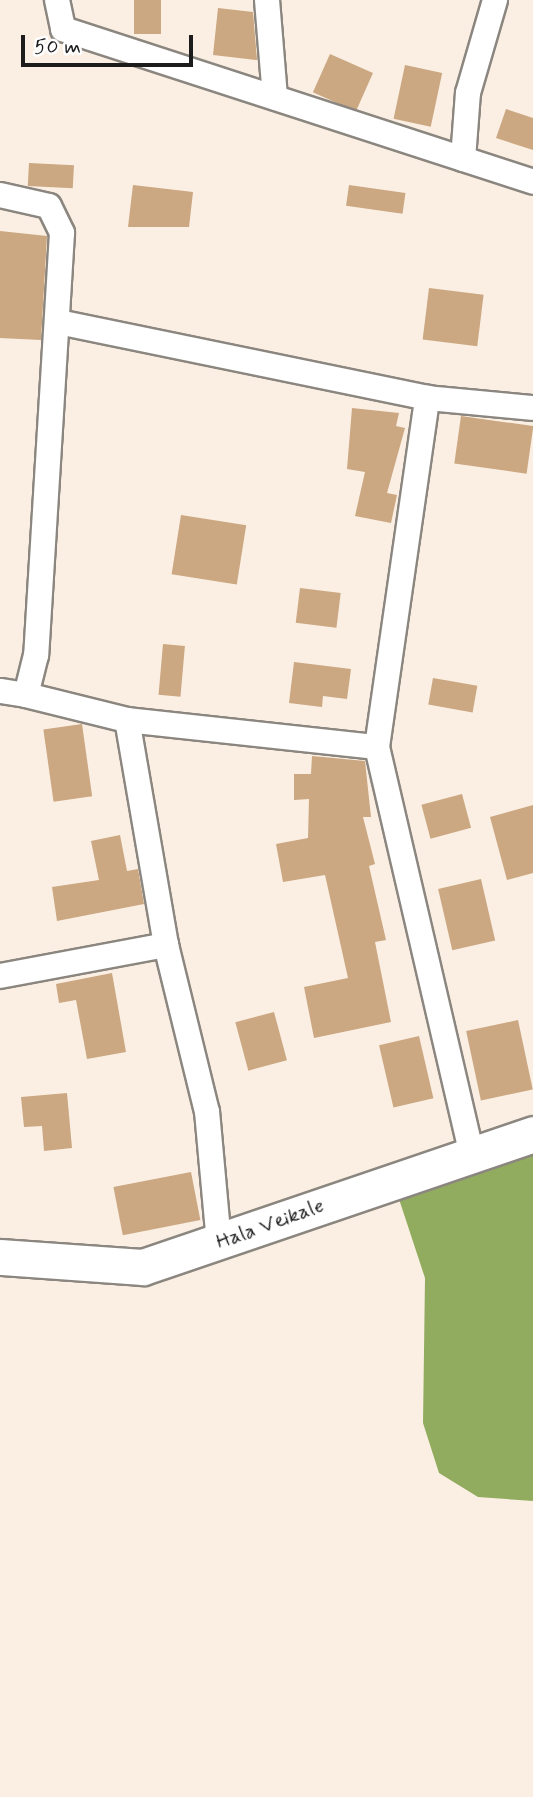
<!DOCTYPE html>
<style>
body{margin:0}
#map{position:relative;width:533px;height:1797px;overflow:hidden;background:#faefe2;font-family:Mynerve,sans-serif}
div>[style]{position:absolute}
[style*='--x']{left:calc(var(--x)*1px);top:calc(var(--y)*1px);width:calc(var(--w)*1px);rotate:calc(var(--a)*1deg)}
.forest>*{inset:0;background:#92ac5f}
.building>*{inset:0;background:#cba782;transform-origin:0 0}
.roads{filter:drop-shadow(2px 0 #8b867f) drop-shadow(-2px 0 #8b867f) drop-shadow(0 2px #8b867f) drop-shadow(0 -2px #8b867f)}
.street>*{height:24px;margin:-12px;padding:0 12px;transform-origin:12px;border-radius:12px;background:#fff}
.secondary>*{height:35px;margin:-17.5px;padding:0 17.5px;transform-origin:17.5px;border-radius:17.5px;background:#fff}
span{translate:-50% -50%;white-space:nowrap;text-align:center;line-height:1.15;-webkit-text-stroke:7px #fff;paint-order:stroke}
.street-label{font-size:21px;color:#1c1c1c}
.scale{position:absolute;left:21px;top:35px;width:172px;height:32px;box-sizing:border-box;border:4px solid #1c1c1c;border-top:0;padding-left:9px;font-size:21px;line-height:24px;white-space:nowrap;color:#1c1c1c;-webkit-text-stroke:5px #fff;paint-order:stroke}
</style>
<div id="map">
<div class="forest">
<div style="clip-path:polygon(533px 1155px,533px 1501px,478px 1497px,439px 1473px,423px 1423px,425px 1278px,397px 1193px)"></div>
</div>
<div class="building">
<div style="left:134px;top:0;width:27px;height:34px"></div>
<div style="clip-path:polygon(218px 8px,253px 12px,257px 60px,213px 55px)"></div>
<div style="left:330px;top:54px;width:47px;height:42px;rotate:24deg"></div>
<div style="left:405px;top:65px;width:38px;height:55px;rotate:12deg"></div>
<div style="clip-path:polygon(506px 109px,533px 118px,533px 150px,496px 138px)"></div>
<div style="left:29px;top:163px;width:45px;height:23px;rotate:3deg"></div>
<div style="clip-path:polygon(133px 185px,193px 192px,189px 227px,128px 227px)"></div>
<div style="left:349px;top:185px;width:57px;height:21px;rotate:8deg"></div>
<div style="clip-path:polygon(0 231px,47px 236px,41px 340px,0 338px)"></div>
<div style="left:429px;top:288px;width:55px;height:52px;rotate:7deg"></div>
<div style="clip-path:polygon(352px 408px,399px 413px,396px 426px,405px 428px,387px 493px,397px 495px,391px 523px,355px 516px,365px 472px,347px 469px)"></div>
<div style="left:461px;top:416px;width:73px;height:48px;rotate:8deg"></div>
<div style="left:181px;top:515px;width:66px;height:60px;rotate:9deg"></div>
<div style="left:300px;top:588px;width:41px;height:35px;rotate:7deg"></div>
<div style="left:163px;top:644px;width:22px;height:51px;rotate:5deg"></div>
<div style="clip-path:polygon(294px 662px,351px 669px,347px 699px,323px 696px,322px 707px,289px 703px)"></div>
<div style="left:433px;top:678px;width:45px;height:27px;rotate:10deg"></div>
<div style="left:82px;top:724px;width:73px;height:39px;rotate:82deg"></div>
<div style="clip-path:polygon(312px 756px,365px 761px,371px 817px,363px 817px,375px 864px,369px 866px,386px 940px,375px 942px,391px 1022px,314px 1038px,304px 987px,348px 978px,325px 875px,283px 882px,276px 844px,308px 838px,309px 799px,294px 800px,294px 774px,311px 774px)"></div>
<div style="left:462px;top:794px;width:35px;height:42px;rotate:75deg"></div>
<div style="clip-path:polygon(533px 805px,533px 873px,507px 880px,490px 817px)"></div>
<div style="clip-path:polygon(120px 835px,127px 871px,138px 869px,144px 904px,57px 921px,52px 887px,99px 880px,91px 841px)"></div>
<div style="left:481px;top:879px;width:63px;height:44px;rotate:77deg"></div>
<div style="clip-path:polygon(112px 973px,126px 1052px,87px 1059px,76px 1000px,59px 1003px,56px 984px)"></div>
<div style="left:274px;top:1012px;width:50px;height:40px;rotate:75deg"></div>
<div style="left:518px;top:1020px;width:71px;height:53px;rotate:78deg"></div>
<div style="left:419px;top:1036px;width:64px;height:41px;rotate:77deg"></div>
<div style="clip-path:polygon(67px 1093px,72px 1148px,44px 1151px,42px 1126px,24px 1127px,21px 1097px)"></div>
<div style="left:191px;top:1172px;width:49px;height:79px;rotate:79deg"></div>
</div>
<div class="roads">
<div class="street">
<div style="--x:57;--y:0;--w:30;--a:78"></div>
<div style="--x:63;--y:29;--w:494;--a:18"></div>
<div style="--x:267;--y:0;--w:98;--a:85.3"></div>
<div style="--x:463;--y:159;--w:66;--a:-85.7"></div>
<div style="--x:468;--y:93;--w:97;--a:-73.8"></div>
<div style="--x:0;--y:195;--w:50;--a:12.7"></div>
<div style="--x:49;--y:206;--w:30;--a:64"></div>
<div style="--x:62;--y:233;--w:423;--a:93.5"></div>
<div style="--x:36;--y:655;--w:41;--a:104"></div>
<div style="--x:26;--y:695;--w:26;--a:-171"></div>
<div style="--x:58;--y:322;--w:377;--a:11.6"></div>
<div style="--x:427;--y:398;--w:106;--a:5.4"></div>
<div style="--x:26;--y:695;--w:104;--a:13.9"></div>
<div style="--x:377;--y:747;--w:353;--a:-81.8"></div>
<div style="--x:0;--y:976;--w:169;--a:-10.6"></div>
<div style="--x:219;--y:1243;--w:132;--a:-95.2"></div>
<div style="--x:207;--y:1112;--w:172;--a:-103.8"></div>
<div style="--x:166;--y:945;--w:228;--a:-99.8"></div>
<div style="--x:127;--y:720;--w:251;--a:6.2"></div>
<div style="--x:377;--y:747;--w:414;--a:76.9"></div>
</div>
<div class="secondary">
<div style="--x:0;--y:1257;--w:143;--a:4"></div>
<div style="--x:143;--y:1267;--w:412;--a:-18.8"></div>
</div>
</div>
<div class="street-label">
<span style="left:270px;top:1224px;rotate:-20deg">Hala Veikale</span>
</div>
<div class="scale">50 m</div>
</div>
